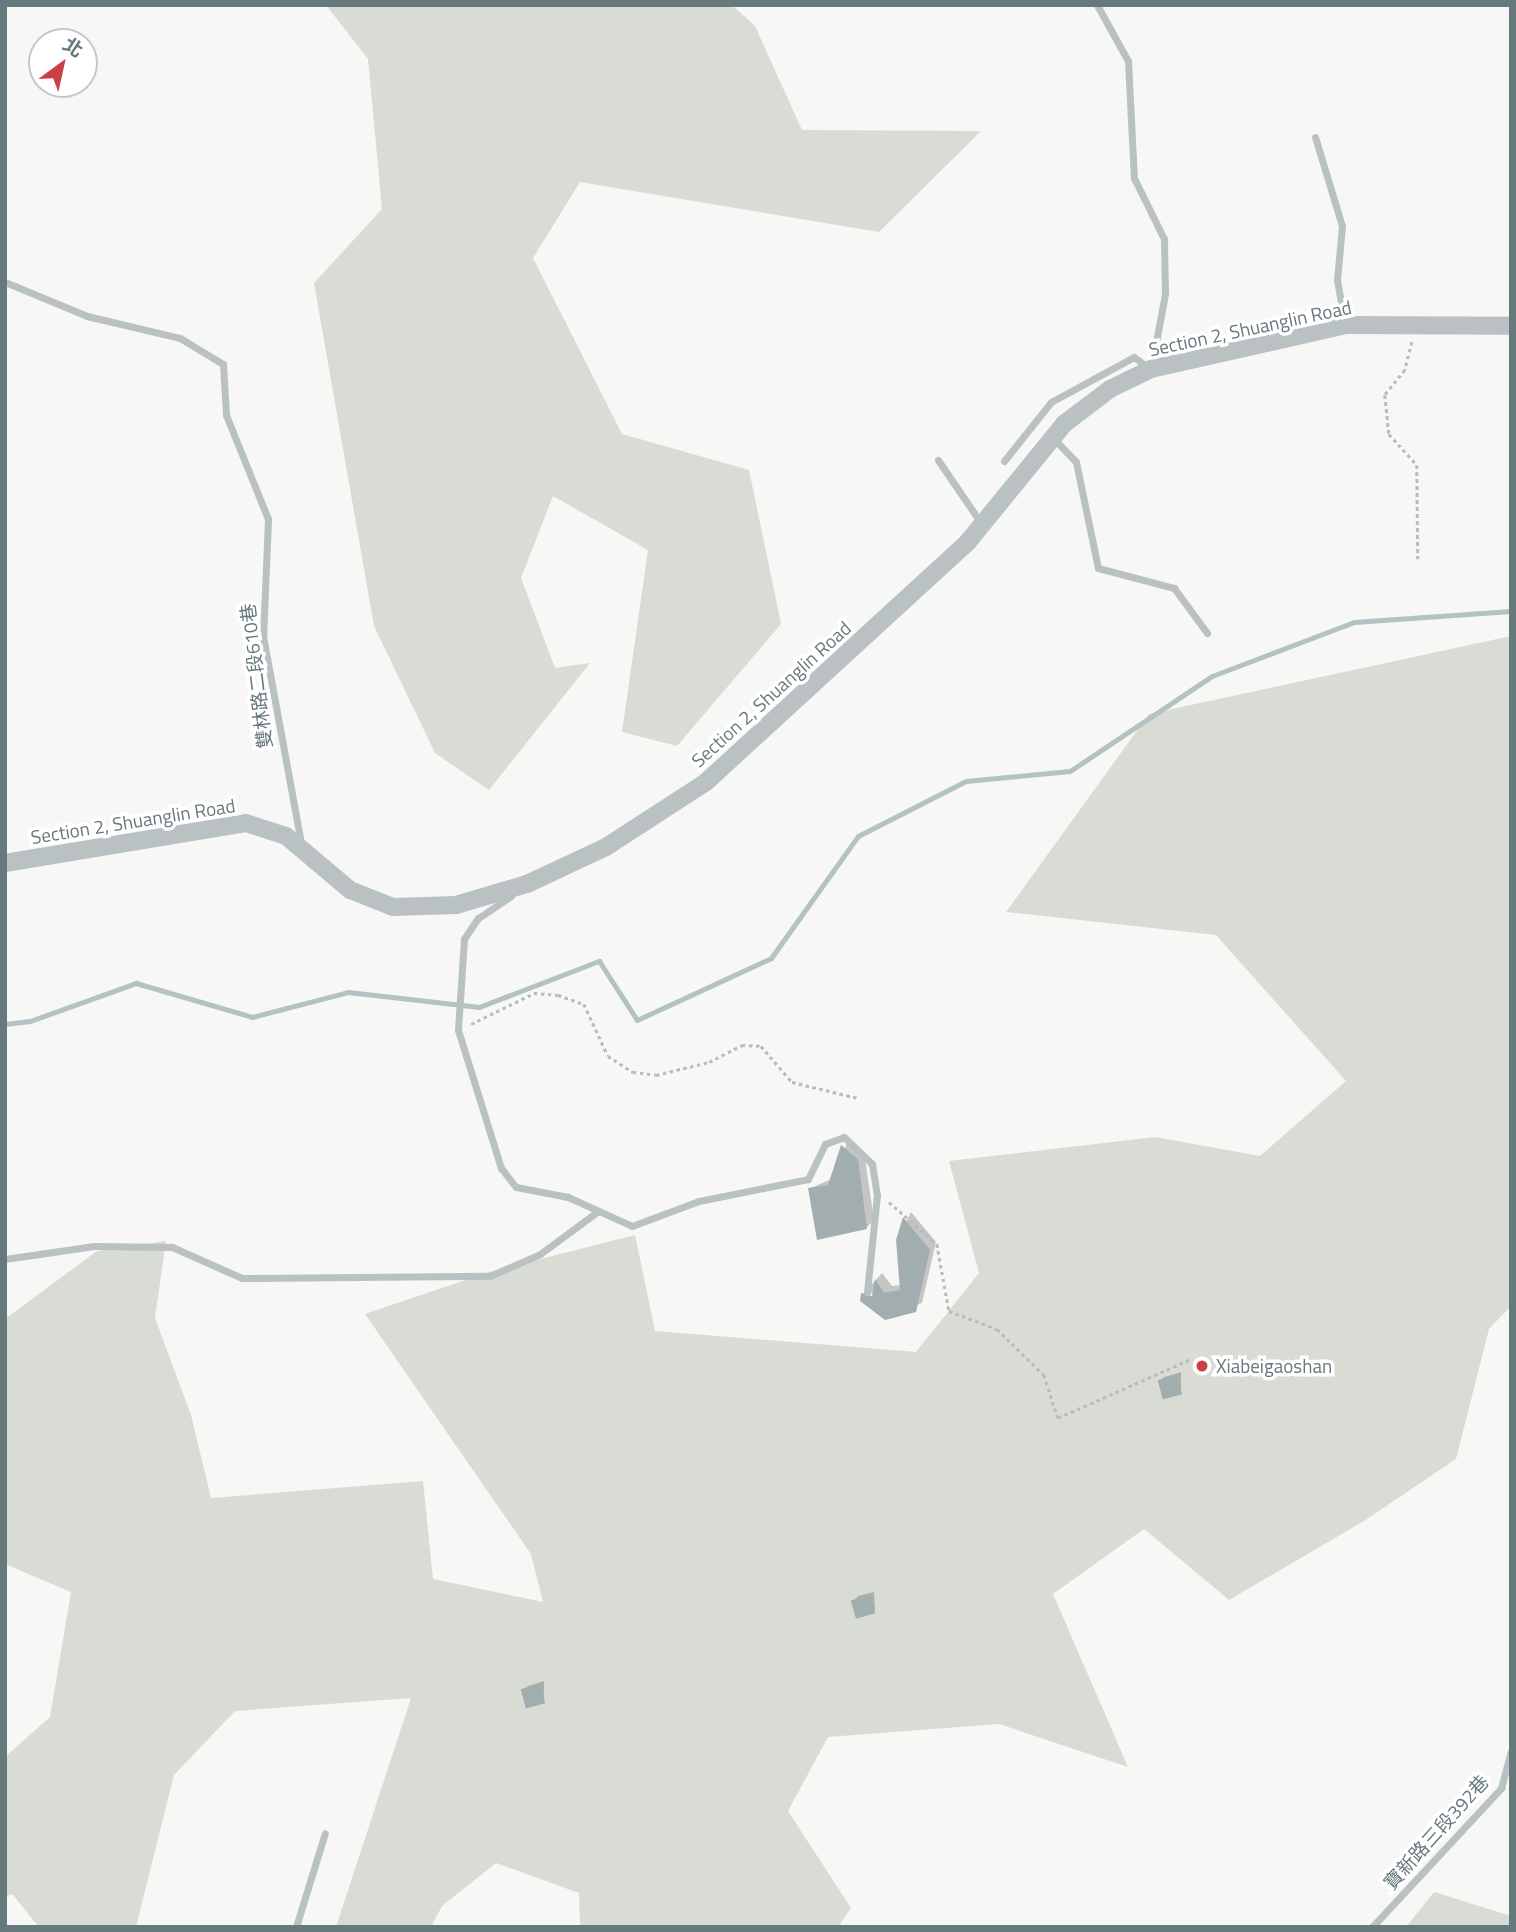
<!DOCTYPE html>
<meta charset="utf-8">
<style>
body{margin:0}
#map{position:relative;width:1516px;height:1932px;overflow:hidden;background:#f7f7f5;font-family:"Titillium Web","Noto Sans TC",sans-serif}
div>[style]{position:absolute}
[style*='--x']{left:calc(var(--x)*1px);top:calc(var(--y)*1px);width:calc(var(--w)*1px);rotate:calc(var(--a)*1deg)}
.green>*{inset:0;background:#d9dcd5}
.shadow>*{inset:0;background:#0003}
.stream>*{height:5px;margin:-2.5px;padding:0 2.5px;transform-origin:2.5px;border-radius:2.5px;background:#b3c2c2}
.building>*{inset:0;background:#a2adaf;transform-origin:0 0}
.path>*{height:2.5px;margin-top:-1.25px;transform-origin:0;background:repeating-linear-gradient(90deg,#b7bcbc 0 3.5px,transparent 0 7px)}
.service>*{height:7px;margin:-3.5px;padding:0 3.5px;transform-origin:3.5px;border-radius:3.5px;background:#bac1c2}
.tertiary>*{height:18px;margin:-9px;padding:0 9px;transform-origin:9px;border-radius:9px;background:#bac1c2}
.dots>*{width:19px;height:19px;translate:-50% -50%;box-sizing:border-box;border:4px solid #fff;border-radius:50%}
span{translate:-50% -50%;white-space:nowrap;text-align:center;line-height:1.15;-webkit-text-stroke:7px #fff;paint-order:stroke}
.street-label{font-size:19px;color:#66797c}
.poi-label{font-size:19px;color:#66797c}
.left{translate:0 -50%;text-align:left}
.frame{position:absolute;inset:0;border:7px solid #66797c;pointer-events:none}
.north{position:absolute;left:28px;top:28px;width:70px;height:70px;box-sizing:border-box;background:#fff;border:2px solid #c2c9cb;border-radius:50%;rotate:33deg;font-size:19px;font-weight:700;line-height:28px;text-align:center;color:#66797c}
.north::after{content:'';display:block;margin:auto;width:24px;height:32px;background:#cd3f46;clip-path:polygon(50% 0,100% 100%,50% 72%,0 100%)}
</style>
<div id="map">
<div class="green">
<div style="clip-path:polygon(326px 5px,732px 5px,755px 26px,802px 130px,981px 131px,879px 232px,580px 182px,533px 258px,622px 434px,749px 470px,781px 624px,677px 746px,622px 732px,648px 550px,553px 496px,521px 578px,555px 668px,590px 663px,489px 790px,435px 753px,374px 626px,314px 283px,382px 209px,368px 59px)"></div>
<div style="clip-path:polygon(1511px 636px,1511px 1306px,1489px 1329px,1456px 1459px,1364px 1521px,1229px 1600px,1144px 1529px,1053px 1594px,1128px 1767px,999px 1724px,828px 1737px,788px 1811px,851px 1908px,838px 1927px,580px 1927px,579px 1893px,496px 1863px,442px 1906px,431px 1927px,336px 1927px,411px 1698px,235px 1711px,174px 1775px,136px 1927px,39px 1927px,12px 1894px,5px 1897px,5px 1757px,50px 1717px,71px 1592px,5px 1564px,5px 1319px,97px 1251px,166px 1241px,155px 1318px,191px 1415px,211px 1498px,423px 1481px,433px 1579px,543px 1602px,531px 1554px,365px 1314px,489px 1272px,635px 1235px,655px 1331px,916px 1352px,979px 1273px,949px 1161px,1155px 1137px,1260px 1156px,1346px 1081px,1216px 935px,1006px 912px,1149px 714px)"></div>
<div style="clip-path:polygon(1434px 1892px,1511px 1916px,1511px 1927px,1406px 1927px)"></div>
</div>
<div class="shadow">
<div style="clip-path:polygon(849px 1139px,864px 1152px,874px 1220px,867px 1227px,809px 1189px,831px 1179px)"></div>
<div style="clip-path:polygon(evenodd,911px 1212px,936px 1242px,922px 1303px,885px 1318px,863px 1294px,882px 1273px,892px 1286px,902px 1285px,897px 1240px,911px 1212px,865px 1292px,881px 1294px,881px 1298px,869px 1296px,865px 1292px)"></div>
<div style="clip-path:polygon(1181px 1372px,1181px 1392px,1160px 1381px,1164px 1377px)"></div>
<div style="clip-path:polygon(874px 1592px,875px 1612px,853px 1601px,858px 1596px)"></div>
<div style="clip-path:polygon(544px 1681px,544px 1701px,523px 1690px,528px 1686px)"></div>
</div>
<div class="stream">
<div style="--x:5;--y:1024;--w:25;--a:-7"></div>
<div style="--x:30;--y:1021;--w:113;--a:-19.7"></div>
<div style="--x:136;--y:983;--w:121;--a:16.3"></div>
<div style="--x:252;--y:1017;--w:99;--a:-14.6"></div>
<div style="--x:348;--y:992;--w:132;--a:6.5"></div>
<div style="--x:479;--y:1007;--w:129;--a:-21"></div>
<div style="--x:599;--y:961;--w:70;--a:57.2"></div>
<div style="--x:637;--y:1020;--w:148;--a:-24.8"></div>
<div style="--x:771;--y:958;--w:150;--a:-54.5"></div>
<div style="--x:858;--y:836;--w:121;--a:-27"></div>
<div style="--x:966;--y:781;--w:104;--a:-5.5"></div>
<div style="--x:1070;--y:771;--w:171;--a:-33.8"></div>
<div style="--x:1212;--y:676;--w:152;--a:-20.8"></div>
<div style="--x:1354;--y:622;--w:157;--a:-4"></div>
</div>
<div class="building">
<div style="clip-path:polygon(841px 1145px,858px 1159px,867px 1229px,817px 1240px,808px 1188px,828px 1185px)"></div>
<div style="clip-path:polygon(903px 1217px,930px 1250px,916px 1312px,885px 1320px,860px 1301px,861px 1293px,872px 1296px,875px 1279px,884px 1293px,900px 1290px,896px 1240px)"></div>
<div style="left:1177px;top:1375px;width:20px;height:20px;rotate:75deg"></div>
<div style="left:870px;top:1595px;width:19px;height:20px;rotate:74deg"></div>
<div style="left:540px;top:1684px;width:20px;height:20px;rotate:75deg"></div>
</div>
<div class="path">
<div style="--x:1412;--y:342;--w:29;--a:104"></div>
<div style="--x:1405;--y:370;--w:32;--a:129"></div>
<div style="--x:1385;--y:395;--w:39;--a:84"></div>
<div style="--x:1389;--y:434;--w:42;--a:47.9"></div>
<div style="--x:1417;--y:465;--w:94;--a:89.4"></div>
<div style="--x:471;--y:1024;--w:70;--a:-26.2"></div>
<div style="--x:534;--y:993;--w:24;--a:5"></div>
<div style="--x:558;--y:995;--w:28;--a:19"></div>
<div style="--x:584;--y:1004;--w:57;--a:65.2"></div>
<div style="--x:608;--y:1056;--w:30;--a:33"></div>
<div style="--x:633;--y:1072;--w:23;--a:7"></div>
<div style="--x:656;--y:1075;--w:55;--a:-13.8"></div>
<div style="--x:709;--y:1062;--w:37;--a:-27"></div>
<div style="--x:742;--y:1045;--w:19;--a:3"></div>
<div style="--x:761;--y:1046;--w:48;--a:49.3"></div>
<div style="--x:792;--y:1082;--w:68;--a:13.6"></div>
<div style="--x:889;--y:1202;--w:64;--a:41.2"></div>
<div style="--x:937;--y:1244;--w:68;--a:79.8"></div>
<div style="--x:949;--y:1311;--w:51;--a:20.6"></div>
<div style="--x:997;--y:1329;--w:66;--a:44.4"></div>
<div style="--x:1044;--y:1375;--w:45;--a:72"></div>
<div style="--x:1058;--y:1418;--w:145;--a:-23.9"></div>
</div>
<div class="service">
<div style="--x:1097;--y:5;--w:64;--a:61"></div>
<div style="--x:1128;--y:61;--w:117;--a:87.1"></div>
<div style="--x:1134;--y:178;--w:68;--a:63.8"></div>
<div style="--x:1164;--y:239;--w:55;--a:89"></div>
<div style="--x:1165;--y:294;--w:76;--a:100.6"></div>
<div style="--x:1315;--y:137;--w:93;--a:73.1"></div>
<div style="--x:1342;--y:226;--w:54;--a:95.3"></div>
<div style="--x:1337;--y:280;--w:45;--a:79.7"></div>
<div style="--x:5;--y:282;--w:89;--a:22.5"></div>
<div style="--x:87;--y:316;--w:96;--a:13.3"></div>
<div style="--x:180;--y:338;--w:50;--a:31.2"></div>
<div style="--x:223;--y:364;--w:51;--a:86.6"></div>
<div style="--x:226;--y:415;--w:112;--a:68"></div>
<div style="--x:268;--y:519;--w:117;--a:92.4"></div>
<div style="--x:263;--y:636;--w:211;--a:79.6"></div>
<div style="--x:1053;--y:438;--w:33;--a:46"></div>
<div style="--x:1076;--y:462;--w:108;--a:78.3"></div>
<div style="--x:1098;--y:568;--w:79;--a:14.7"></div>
<div style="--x:1174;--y:588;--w:56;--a:53.7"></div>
<div style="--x:938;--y:460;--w:76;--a:55.7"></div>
<div style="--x:1004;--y:461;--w:75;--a:-51.5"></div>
<div style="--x:1051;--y:402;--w:94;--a:-28.5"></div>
<div style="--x:1134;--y:357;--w:20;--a:37"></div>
<div style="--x:511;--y:896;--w:40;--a:146"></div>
<div style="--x:478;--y:918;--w:25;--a:124"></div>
<div style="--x:464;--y:939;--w:91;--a:93.8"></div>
<div style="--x:458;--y:1030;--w:145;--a:72.7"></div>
<div style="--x:501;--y:1168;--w:24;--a:52"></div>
<div style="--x:516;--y:1187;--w:53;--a:10.9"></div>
<div style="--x:568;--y:1197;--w:70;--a:24.4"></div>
<div style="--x:632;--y:1226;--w:72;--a:-20.5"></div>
<div style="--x:699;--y:1201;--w:111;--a:-11.4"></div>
<div style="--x:808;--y:1179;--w:39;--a:-64"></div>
<div style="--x:825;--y:1144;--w:20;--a:-20"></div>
<div style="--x:844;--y:1137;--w:39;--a:44"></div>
<div style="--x:872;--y:1164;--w:31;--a:81"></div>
<div style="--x:877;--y:1195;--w:98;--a:95.9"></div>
<div style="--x:5;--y:1259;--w:90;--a:-8.3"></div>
<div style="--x:94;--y:1246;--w:78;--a:0.7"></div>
<div style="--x:172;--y:1247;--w:77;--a:23.9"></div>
<div style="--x:242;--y:1278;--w:248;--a:-0.5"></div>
<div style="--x:490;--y:1276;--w:55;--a:-23.7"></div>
<div style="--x:540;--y:1254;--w:71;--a:-36.4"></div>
<div style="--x:296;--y:1927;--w:98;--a:-72.9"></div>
<div style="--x:1372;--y:1927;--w:190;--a:-47.1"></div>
<div style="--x:1501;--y:1788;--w:38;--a:-75"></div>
</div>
<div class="tertiary">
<div style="--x:5;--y:863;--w:244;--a:-9.4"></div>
<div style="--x:246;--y:823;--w:42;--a:18"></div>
<div style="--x:286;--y:836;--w:84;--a:40.2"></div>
<div style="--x:350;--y:890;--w:46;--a:21.6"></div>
<div style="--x:393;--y:907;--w:63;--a:-1.8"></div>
<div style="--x:456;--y:905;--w:74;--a:-16.5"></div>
<div style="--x:527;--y:884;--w:87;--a:-25.1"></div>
<div style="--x:606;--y:847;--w:119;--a:-33"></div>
<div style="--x:706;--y:782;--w:354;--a:-42.5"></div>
<div style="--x:967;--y:543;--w:154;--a:-50.8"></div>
<div style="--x:1064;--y:424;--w:58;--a:-37.3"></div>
<div style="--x:1110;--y:389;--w:46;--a:-26"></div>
<div style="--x:1151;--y:369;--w:200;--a:-12.7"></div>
<div style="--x:1346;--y:325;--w:165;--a:0.3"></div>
</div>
<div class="dots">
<div style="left:1202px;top:1366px;background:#cd3f46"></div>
</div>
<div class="street-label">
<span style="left:1250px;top:328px;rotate:-12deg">Section 2, Shuanglin Road</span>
<span style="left:256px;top:676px;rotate:-97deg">雙林路二段610巷</span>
<span style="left:771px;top:694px;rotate:-42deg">Section 2, Shuanglin Road</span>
<span style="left:133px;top:821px;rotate:-9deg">Section 2, Shuanglin Road</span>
<span style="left:1436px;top:1832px;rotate:-48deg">寶新路三段392巷</span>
</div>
<div class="poi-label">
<span class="left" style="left:1216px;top:1366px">Xiabeigaoshan</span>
</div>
<div class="frame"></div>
<div class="north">北</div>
</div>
